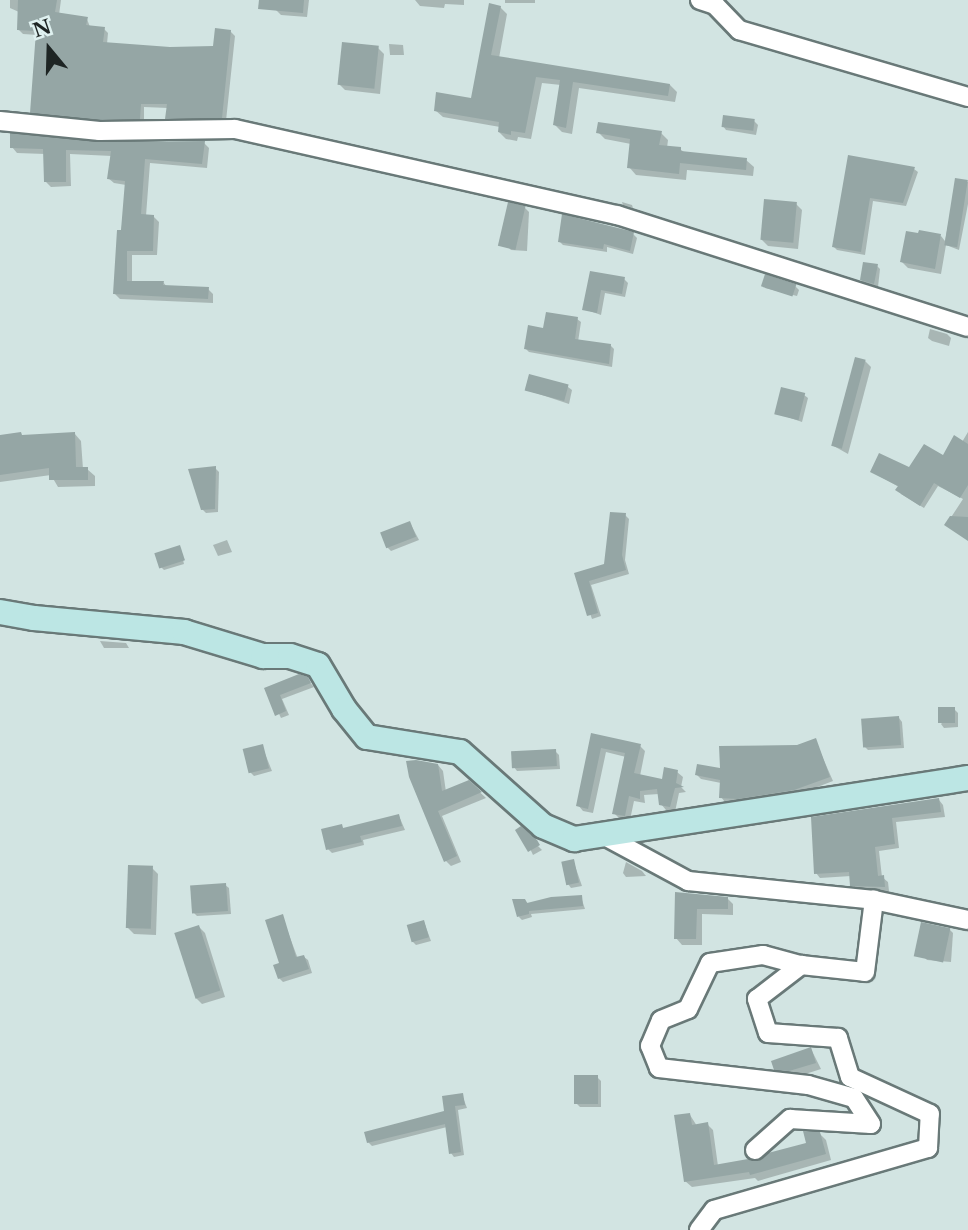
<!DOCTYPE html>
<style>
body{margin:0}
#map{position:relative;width:968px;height:1230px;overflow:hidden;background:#d2e4e2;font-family:"Libre Baskerville",serif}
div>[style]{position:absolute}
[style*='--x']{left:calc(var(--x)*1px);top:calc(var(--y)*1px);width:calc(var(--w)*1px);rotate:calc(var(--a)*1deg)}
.shadow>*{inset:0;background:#0003;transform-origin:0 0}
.building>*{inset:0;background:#95a6a5;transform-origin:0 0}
.roads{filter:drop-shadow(2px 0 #697978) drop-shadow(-2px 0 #697978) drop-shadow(0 2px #697978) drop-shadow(0 -2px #697978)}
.street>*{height:18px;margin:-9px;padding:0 9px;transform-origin:9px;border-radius:9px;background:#fff}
.secondary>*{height:24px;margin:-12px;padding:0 12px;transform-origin:12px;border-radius:12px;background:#bce6e4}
span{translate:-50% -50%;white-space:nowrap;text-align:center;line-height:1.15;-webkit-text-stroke:7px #dff1f0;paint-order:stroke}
.north{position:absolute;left:14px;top:14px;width:70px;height:70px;-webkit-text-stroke:5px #dff1f0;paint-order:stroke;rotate:341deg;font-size:19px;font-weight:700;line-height:28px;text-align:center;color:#1e2524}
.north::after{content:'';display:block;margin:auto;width:24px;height:32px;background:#1e2524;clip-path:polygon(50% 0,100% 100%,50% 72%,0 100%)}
</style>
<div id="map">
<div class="shadow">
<div style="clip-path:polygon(10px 0,61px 0,59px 15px,87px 19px,90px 27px,104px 29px,108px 33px,107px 44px,170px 49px,215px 48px,230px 31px,235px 36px,226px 121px,171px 122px,167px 118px,168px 108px,144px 107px,144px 123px,106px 123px,36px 116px,32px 112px,38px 35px,23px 34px,19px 30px,19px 12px,10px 8px)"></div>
<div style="clip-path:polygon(277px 0,309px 0,307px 17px,281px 15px,276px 10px)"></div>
<div style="clip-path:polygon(415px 0,464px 0,464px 5px,445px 4px,444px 8px,420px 6px)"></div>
<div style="left:505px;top:0;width:30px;height:3px"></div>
<div style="clip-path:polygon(500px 7px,507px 14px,499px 58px,670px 85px,677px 92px,675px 102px,579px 88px,572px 134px,562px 132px,555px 125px,561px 85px,542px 83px,531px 139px,518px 137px,517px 141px,506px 139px,499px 132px,500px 127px,443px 117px,435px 110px,473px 100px)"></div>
<div style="clip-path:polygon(389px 44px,403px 45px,404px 55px,390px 55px)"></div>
<div style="clip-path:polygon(378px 48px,384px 54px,380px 94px,345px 90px,339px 84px)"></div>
<div style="clip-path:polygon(754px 121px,758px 125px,756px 135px,726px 130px,723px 126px)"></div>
<div style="clip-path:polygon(598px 132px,661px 133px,668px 140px,667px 148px,680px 149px,685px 153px,746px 160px,754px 167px,753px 176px,687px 170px,686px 180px,636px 175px,629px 167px,631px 144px,605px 139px)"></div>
<div style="clip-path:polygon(204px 143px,209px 148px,207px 168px,150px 163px,146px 216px,153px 216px,159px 222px,157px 255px,132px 255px,132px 282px,163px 282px,167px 287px,208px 289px,213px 294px,213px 303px,120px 299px,115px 294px,126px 185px,114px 183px,108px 178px,112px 156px,70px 154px,71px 186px,51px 187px,46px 182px,45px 154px,17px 153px,12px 147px)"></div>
<div style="clip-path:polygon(849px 157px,914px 169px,918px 172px,906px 206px,873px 201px,865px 255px,837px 250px,833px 246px)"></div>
<div style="clip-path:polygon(957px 180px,968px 182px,968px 204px,959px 250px,946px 245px,941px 274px,908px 268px,902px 262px,941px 236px,945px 241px)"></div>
<div style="clip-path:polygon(622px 202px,632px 205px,633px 208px,623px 205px)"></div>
<div style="clip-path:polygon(796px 204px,802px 210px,798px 249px,768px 246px,762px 240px)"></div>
<div style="clip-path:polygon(525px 208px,529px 212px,527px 251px,511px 250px,507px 246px)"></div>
<div style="clip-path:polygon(633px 234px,637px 238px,633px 254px,607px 247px,607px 252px,563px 245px,560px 242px)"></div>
<div style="clip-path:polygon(877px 266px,880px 269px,878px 287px,865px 284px,861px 280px)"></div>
<div style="clip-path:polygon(591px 273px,624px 279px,628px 283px,625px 297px,605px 293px,601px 315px,584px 309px)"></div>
<div style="clip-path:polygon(766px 277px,795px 286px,799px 290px,797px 296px,765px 288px)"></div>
<div style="clip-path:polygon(577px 319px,581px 322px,578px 342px,610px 345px,614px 349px,612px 367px,529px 352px,526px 349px,545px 330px)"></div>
<div style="clip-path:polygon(930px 329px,947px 334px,951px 338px,949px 346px,932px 341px,928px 338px)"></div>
<div style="clip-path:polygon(865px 361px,871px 367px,848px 454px,832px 445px)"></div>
<div style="clip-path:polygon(568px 387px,572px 390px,569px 404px,527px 390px)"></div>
<div style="clip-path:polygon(804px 395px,808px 398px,802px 422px,776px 413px)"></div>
<div style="clip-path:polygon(968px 432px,968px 540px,946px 525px,963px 499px,938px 486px,924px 508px,901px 494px,899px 487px,872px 472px,910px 470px,943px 458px,962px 442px)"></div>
<div style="clip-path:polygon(74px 433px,81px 441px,83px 469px,87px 469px,95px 476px,95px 486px,58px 487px,51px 475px,0 482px,0 437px)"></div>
<div style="clip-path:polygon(215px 468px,219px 472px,218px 512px,206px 513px,202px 509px)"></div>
<div style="clip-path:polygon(625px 515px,629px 519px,625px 560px,629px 574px,591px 585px,601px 616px,592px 619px,576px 574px,606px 565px)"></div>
<div style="clip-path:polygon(410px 523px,419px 540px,391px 551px,387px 547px)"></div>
<div style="clip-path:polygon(227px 540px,232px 552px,218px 556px,213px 545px)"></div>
<div style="clip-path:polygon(180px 547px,184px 564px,164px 570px,160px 566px)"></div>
<div style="clip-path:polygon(100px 641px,126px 643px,129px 648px,104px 648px)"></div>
<div style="clip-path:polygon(307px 679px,314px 687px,282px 699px,289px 715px,281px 718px,267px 689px)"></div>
<div style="clip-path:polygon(954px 709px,958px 713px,958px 727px,944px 728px,941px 724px)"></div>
<div style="clip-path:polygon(899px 718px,902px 722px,904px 748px,868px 750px,864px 746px)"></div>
<div style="clip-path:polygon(593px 735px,640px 746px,645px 751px,640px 776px,663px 781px,677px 772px,683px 777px,681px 787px,686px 792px,679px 793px,675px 812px,666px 810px,661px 804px,659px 794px,644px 795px,645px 803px,634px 801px,630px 820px,619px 818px,614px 813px,626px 757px,606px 752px,593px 813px,583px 811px,578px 805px)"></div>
<div style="clip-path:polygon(815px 740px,833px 781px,799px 794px,743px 802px,725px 802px,721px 797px,721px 783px,701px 779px,697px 775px)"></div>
<div style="clip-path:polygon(262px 746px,272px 771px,254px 776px,250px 772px)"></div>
<div style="clip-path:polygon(555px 751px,559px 755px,560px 769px,517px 771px,514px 767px)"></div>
<div style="clip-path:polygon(438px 765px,443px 771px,446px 792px,469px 782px,486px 798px,442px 816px,461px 862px,451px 866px,446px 861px,410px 777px)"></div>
<div style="clip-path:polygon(939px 800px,943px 805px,945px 817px,896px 822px,899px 848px,879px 851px,882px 877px,888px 882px,889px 891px,857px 890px,852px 885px,851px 876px,820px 878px,816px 873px,813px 819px)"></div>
<div style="clip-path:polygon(399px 816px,405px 830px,363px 840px,364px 845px,332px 853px,328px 849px,341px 826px,345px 830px)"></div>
<div style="clip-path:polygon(521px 829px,542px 850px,533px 855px)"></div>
<div style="clip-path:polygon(573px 860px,582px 886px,571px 888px,568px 884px)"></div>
<div style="clip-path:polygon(626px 862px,642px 871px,646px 876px,626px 877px,623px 873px)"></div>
<div style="clip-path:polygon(152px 868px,158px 874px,156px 935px,134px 934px,128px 928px)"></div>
<div style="clip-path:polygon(225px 885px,229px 888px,231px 914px,197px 916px,193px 912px)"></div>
<div style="clip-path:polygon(677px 894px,727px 898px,733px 904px,733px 915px,702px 914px,702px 945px,682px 945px,676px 938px)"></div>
<div style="clip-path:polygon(581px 897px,585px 909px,531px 914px,532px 917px,522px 920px,519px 917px,525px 900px,529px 905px)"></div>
<div style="clip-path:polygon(282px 916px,298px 959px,304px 957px,308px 960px,312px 973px,283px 982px,279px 978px)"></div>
<div style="clip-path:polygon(424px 922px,431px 941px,416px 945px,412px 941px)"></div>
<div style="clip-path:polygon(199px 927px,205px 933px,225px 997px,202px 1004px,196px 998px)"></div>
<div style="clip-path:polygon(949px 929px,953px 933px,951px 962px,927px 960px,923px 956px)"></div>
<div style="clip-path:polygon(811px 1049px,821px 1069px,796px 1077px,782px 1075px,776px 1069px)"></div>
<div style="clip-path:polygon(597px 1077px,601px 1081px,601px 1107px,580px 1107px,576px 1103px)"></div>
<div style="clip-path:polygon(462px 1095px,467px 1108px,458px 1110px,464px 1155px,454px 1157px,451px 1153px,447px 1127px,372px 1146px,368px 1142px,445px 1113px)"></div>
<div style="clip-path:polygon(690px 1115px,697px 1126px,707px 1124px,713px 1130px,718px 1166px,758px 1163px,808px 1144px,820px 1134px,826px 1140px,831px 1160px,758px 1181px,755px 1178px,692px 1187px,685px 1181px)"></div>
</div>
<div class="building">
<div style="clip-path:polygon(18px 0,57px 0,55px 12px,88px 17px,86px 25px,105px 27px,103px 42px,170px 47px,213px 46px,215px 28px,231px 30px,222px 118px,165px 119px,167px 104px,141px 104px,140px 119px,100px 120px,30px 113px,36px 31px,17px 30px)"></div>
<div style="clip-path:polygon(259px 0,304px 0,303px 13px,258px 9px)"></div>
<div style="clip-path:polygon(489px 3px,501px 6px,491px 55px,670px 84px,668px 96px,573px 82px,566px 128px,553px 125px,560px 80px,536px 77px,525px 133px,511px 131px,511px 135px,498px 132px,499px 122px,434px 111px,436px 92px,471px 98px)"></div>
<div style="left:342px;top:42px;width:37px;height:43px;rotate:6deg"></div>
<div style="left:723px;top:115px;width:32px;height:12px;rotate:7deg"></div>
<div style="clip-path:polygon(598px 122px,662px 131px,659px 145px,681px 147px,681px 151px,747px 158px,746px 170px,680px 163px,679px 174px,627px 168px,630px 139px,596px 133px)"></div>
<div style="clip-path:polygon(10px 133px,100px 142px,205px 141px,202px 164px,145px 159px,141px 214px,154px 215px,153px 251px,127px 251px,127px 281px,164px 281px,163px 285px,209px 287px,208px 299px,113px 294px,117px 230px,121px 230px,125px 181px,107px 179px,111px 151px,66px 150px,66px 182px,44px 182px,43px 149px,10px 148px)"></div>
<div style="clip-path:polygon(848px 155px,915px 167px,903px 203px,870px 198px,861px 252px,832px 247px)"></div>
<div style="left:955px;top:178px;width:13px;height:68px;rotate:9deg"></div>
<div style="left:764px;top:199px;width:33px;height:41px;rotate:5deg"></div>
<div style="left:508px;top:202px;width:18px;height:45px;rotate:13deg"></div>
<div style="clip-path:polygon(562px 214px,634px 232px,630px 251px,604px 244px,603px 249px,558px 242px)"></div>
<div style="clip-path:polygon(919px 230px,941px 234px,935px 269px,900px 262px,906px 231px,918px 233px)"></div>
<div style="clip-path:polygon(863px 262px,878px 264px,874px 284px,860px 280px)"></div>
<div style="clip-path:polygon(590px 271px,625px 277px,622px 294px,601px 290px,597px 313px,582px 310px)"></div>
<div style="left:765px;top:274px;width:33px;height:13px;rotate:18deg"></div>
<div style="clip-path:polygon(546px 312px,578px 317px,575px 339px,611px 344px,609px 364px,524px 349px,528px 325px,543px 328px)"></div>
<div style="left:855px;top:357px;width:11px;height:92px;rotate:15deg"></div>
<div style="left:529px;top:374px;width:41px;height:17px;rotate:15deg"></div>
<div style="left:781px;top:387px;width:25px;height:28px;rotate:14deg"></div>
<div style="clip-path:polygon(21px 432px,22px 435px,75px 432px,76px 467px,88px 467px,88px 480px,49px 480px,49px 468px,0 475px,0 435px)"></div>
<div style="clip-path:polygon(954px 435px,968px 444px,968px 485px,960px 498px,934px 483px,920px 506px,895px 490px,898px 486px,870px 472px,879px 453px,909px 467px,924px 444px,943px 455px)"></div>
<div style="clip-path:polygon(216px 466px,215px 509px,201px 510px,188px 469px)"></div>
<div style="clip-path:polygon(610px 512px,626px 513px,622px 555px,626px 570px,589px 581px,598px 613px,587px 616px,574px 573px,604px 564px)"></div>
<div style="clip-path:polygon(950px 516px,968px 517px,968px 541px,944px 525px)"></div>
<div style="left:410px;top:521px;width:17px;height:32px;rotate:69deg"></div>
<div style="left:180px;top:545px;width:16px;height:27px;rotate:72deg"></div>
<div style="clip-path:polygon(299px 674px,308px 677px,311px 683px,280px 695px,286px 711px,275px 716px,264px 688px)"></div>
<div style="left:955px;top:707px;width:16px;height:17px;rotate:90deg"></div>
<div style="left:899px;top:716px;width:29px;height:38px;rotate:86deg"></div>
<div style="clip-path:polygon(591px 733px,641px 744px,634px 773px,662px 779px,664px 767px,678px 770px,676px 783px,684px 787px,675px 788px,670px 807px,659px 805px,657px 789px,640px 791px,640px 799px,629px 796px,625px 816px,612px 814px,625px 753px,601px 748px,588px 809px,576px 806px)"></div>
<div style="clip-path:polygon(816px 738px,830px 777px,794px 790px,738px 799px,719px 798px,720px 780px,695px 775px,697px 764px,720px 768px,719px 746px,797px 745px)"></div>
<div style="left:263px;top:744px;width:25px;height:21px;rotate:76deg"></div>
<div style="left:556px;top:749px;width:17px;height:45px;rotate:87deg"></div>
<div style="clip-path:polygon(416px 760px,438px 764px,442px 791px,469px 780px,482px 792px,438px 811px,457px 856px,444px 862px,409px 777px,406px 761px)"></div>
<div style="clip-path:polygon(939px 798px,941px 812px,892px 818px,895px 844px,875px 847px,878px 876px,884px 875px,885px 887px,850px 886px,849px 872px,814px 874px,811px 817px)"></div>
<div style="clip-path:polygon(399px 814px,402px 826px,360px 836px,362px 842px,326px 850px,321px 829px,342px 824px,343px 828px)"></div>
<div style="clip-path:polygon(521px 826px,537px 840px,540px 845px,528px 852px,515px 830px)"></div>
<div style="left:574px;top:859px;width:24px;height:13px;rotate:78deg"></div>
<div style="left:128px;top:865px;width:25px;height:63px;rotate:2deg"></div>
<div style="left:226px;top:883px;width:28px;height:36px;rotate:86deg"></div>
<div style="clip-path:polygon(675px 892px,728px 897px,728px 909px,697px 909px,696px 939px,674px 939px)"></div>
<div style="clip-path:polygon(582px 895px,583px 906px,529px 911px,529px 914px,517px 917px,512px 899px,525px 899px,527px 903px,551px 897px)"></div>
<div style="clip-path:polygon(283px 914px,296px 957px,304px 955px,309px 969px,278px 979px,273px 965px,279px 963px,265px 920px)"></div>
<div style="left:424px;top:920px;width:18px;height:18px;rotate:74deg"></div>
<div style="left:921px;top:922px;width:30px;height:35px;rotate:12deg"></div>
<div style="left:199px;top:925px;width:69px;height:26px;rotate:72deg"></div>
<div style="clip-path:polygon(811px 1047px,816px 1063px,789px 1071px,774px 1070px,771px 1061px)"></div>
<div style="left:574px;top:1075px;width:24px;height:29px"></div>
<div style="clip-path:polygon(463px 1093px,465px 1105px,455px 1106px,461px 1152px,449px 1154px,445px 1124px,367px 1143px,364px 1132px,444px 1111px,442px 1096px)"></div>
<div style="clip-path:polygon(690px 1113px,692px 1125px,708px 1122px,714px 1165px,748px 1159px,758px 1161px,768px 1153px,806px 1143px,803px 1131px,820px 1132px,826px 1154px,750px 1175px,749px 1172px,684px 1182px,674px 1115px)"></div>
</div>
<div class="roads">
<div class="street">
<div style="--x:700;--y:0;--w:16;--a:18"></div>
<div style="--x:715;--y:5;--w:35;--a:46"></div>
<div style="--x:739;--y:30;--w:239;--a:16.3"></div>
<div style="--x:0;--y:121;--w:100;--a:5.7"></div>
<div style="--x:100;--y:131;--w:135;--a:-0.8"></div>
<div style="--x:235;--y:129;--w:392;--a:12.7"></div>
<div style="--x:617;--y:215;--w:368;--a:17.7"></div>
<div style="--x:603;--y:835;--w:97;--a:28.4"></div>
<div style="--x:688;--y:881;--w:187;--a:5.8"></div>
<div style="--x:874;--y:900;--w:96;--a:12"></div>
<div style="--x:755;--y:1150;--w:47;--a:-41.5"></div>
<div style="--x:790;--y:1119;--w:81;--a:3.5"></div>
<div style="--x:871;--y:1124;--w:31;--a:-123"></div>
<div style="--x:854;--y:1098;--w:48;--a:-164.2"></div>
<div style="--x:808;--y:1085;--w:150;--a:-173.5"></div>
<div style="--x:659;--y:1068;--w:24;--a:-112"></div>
<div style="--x:650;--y:1046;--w:28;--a:-67"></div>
<div style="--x:661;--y:1020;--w:29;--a:-22"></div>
<div style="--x:688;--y:1009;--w:51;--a:-64.4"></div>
<div style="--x:710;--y:963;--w:54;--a:-8.6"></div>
<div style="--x:763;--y:955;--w:39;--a:15"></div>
<div style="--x:699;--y:1230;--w:25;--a:-53"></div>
<div style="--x:714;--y:1210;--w:223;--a:-16.2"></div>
<div style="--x:928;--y:1148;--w:34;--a:-87"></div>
<div style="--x:930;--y:1114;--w:88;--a:-155.2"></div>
<div style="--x:850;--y:1077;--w:41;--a:-107.1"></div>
<div style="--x:838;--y:1038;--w:70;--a:-175.9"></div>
<div style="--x:768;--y:1033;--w:36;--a:-108"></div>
<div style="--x:757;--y:999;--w:56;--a:-37.7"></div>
<div style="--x:801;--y:965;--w:64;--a:6.2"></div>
<div style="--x:865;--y:972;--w:73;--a:-82.9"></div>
</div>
<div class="secondary">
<div style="--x:0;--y:612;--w:35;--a:10"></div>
<div style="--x:34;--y:618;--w:151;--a:5.3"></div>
<div style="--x:184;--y:632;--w:83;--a:16.9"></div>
<div style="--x:263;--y:656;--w:27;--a:0"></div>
<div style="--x:290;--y:656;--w:29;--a:18"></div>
<div style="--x:318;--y:665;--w:51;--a:59.4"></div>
<div style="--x:344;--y:709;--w:36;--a:51"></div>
<div style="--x:367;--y:737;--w:94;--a:9.2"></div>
<div style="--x:460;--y:752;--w:111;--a:41.7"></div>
<div style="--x:543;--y:826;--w:34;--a:23"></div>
<div style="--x:574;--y:839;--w:399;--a:-8.8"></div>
</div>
</div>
<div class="north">N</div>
</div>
